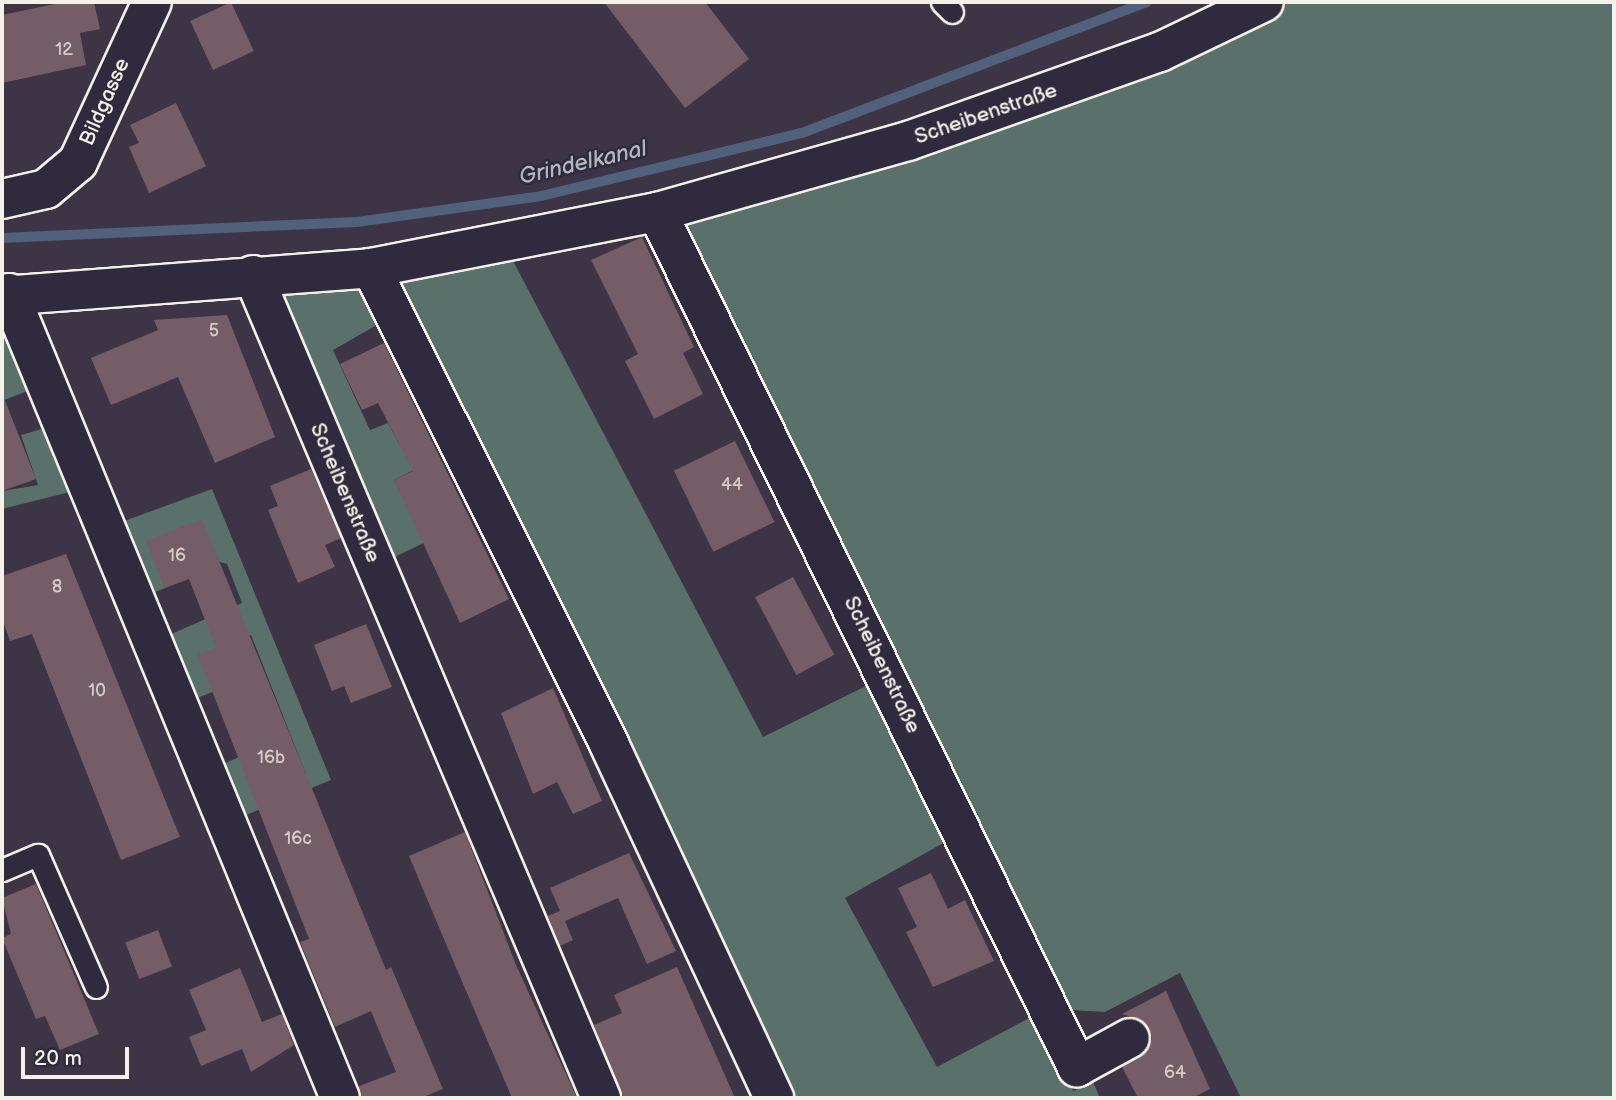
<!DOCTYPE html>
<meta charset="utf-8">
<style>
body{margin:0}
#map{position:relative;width:1616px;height:1100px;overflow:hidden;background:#3d3445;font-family:"Balsamiq Sans",sans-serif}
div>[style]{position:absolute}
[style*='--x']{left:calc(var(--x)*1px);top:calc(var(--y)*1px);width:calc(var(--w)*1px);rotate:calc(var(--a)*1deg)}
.green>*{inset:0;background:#59706b}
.stream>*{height:10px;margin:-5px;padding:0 5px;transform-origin:5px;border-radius:5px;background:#51617b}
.building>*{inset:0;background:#755d67;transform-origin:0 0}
.roads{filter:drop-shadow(2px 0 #f4f1e8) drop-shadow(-2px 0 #f4f1e8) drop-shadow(0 2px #f4f1e8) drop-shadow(0 -2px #f4f1e8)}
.service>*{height:21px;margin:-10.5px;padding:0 10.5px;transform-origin:10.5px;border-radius:10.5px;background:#2f2a3d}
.minor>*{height:38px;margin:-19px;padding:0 19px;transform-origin:19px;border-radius:19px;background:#2f2a3d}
span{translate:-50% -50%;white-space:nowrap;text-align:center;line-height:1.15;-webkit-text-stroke:5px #2f2a3d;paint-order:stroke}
.number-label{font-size:18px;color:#d4ccc8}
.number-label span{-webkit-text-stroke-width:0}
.street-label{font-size:21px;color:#f4f1e8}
.water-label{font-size:23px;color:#b3b7bc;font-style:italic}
.frame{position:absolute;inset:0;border:4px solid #f4f1e8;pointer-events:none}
.scale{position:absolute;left:21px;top:1047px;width:108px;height:32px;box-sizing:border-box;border:4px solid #f4f1e8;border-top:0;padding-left:9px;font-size:21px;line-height:24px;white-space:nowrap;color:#f4f1e8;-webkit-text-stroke:5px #2f2a3d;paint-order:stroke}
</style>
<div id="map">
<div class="green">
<div style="clip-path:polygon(1264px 2px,1614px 2px,1614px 1098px,1241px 1098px,1180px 973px,1105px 1012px,1070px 1010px,657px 212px)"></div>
<div style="clip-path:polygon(511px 257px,763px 737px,868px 685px,947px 841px,845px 898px,937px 1067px,1035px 1015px,1073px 1091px,1093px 1082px,1100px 1098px,787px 1098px,396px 282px)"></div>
<div style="clip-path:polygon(362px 280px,384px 321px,333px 350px,370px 430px,388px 423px,399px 444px,432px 461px,394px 480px,417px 527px,453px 529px,386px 561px,271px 288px)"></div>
<div style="clip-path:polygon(2px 323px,30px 390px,2px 401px)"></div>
<div style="clip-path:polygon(52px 426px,74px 491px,2px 509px,2px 491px,38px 485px,21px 435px)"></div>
<div style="clip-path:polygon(212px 489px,331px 780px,234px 820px,212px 769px,239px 757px,306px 774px,251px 635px,199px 655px,213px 692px,186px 702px,160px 639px,242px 603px,227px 564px,147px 541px,165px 588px,143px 597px,116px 524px)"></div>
</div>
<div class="stream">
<div style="--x:2;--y:238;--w:355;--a:-2.6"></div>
<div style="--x:357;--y:222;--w:186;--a:-8"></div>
<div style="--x:541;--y:196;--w:268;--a:-13.6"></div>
<div style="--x:802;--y:133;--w:369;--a:-20.8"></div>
</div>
<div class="building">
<div style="clip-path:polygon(64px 2px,94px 2px,100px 29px,80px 33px,86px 65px,2px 83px,2px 15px)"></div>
<div style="left:231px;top:2px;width:54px;height:45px;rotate:65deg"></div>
<div style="clip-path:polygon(604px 2px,705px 2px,749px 59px,685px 108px)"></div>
<div style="clip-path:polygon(176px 103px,206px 166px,149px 193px,129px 147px,139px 143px,130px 125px)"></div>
<div style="clip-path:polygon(642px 237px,694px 347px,683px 353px,703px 394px,654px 419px,625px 361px,638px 354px,591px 260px)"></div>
<div style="clip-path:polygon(227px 315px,275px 437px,215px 463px,178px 377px,111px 405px,91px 358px,158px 330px,154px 320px)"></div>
<div style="clip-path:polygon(384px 343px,509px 599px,460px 623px,394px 480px,413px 471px,378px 403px,362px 410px,340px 364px)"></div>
<div style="clip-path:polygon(2px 393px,36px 479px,2px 491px)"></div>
<div style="left:735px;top:441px;width:90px;height:68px;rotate:64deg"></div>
<div style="clip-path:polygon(311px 469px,341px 538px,325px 545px,335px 567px,298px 583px,268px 510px,278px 506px,270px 486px)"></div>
<div style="clip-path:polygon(202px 519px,386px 970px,391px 967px,443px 1089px,421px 1098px,361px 1098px,359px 1086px,396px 1072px,371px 1011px,335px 1027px,300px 942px,309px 939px,198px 655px,216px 648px,189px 579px,165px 588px,146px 541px)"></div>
<div style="clip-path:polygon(66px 554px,180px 837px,121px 860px,32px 634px,10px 641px,2px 618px,2px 576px)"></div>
<div style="left:793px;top:577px;width:88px;height:43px;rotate:62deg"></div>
<div style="clip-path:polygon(366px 624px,392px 687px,351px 703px,344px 686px,332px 691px,314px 645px)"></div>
<div style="clip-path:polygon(553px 688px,602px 801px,573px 814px,557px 782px,533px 794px,501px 713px)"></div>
<div style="clip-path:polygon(465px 832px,516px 965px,577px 1098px,512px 1098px,449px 951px,409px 856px)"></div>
<div style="clip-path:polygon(629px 853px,676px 951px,647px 964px,618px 898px,565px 921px,573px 940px,560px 946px,548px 916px,560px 911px,550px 888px)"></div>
<div style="clip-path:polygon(931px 873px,948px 909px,965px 900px,994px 961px,933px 987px,906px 932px,917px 927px,898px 888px)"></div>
<div style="clip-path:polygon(36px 884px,99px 1034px,60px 1050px,45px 1016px,36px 1019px,2px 938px,11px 934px,2px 898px)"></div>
<div style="left:158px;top:930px;width:39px;height:35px;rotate:69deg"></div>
<div style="clip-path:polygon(677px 967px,735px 1098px,622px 1098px,594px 1025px,622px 1013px,614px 995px)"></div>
<div style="clip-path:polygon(240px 968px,262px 1022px,282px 1014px,294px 1045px,251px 1072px,242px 1049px,201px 1066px,189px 1037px,206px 1030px,189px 990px)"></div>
<div style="clip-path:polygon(1166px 991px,1210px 1089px,1192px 1098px,1138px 1098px,1122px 1067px,1148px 1050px,1152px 1038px,1142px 1020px,1122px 1014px)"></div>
</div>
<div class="roads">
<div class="service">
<div style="--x:942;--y:2;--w:14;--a:45"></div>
<div style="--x:2;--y:870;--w:39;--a:-23"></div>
<div style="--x:38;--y:855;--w:144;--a:66.3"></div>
</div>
<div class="minor">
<div style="--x:2;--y:199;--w:45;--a:-12.8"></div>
<div style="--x:46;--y:189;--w:42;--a:-40.2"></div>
<div style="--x:78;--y:162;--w:176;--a:-65.2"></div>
<div style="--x:657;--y:212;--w:953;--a:63.84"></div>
<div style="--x:1077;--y:1067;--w:60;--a:-28.7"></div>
<div style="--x:371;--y:268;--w:532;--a:63.43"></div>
<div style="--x:609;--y:744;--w:391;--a:65"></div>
<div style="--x:253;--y:275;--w:894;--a:67.08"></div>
<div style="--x:9;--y:293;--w:870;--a:67.65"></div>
<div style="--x:2;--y:296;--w:370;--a:-4.3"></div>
<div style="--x:371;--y:268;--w:291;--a:-11.1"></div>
<div style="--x:657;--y:212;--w:261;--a:-15.8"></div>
<div style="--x:908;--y:141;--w:267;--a:-19.5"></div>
<div style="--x:1160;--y:52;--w:115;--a:-25.7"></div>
</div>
</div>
<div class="number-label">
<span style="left:64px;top:50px">12</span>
<span style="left:214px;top:331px">5</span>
<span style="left:732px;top:485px">44</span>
<span style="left:177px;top:556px">16</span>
<span style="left:57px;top:587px">8</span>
<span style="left:97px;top:691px">10</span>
<span style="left:271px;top:758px">16b</span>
<span style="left:298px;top:839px">16c</span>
<span style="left:1175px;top:1073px">64</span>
</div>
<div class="street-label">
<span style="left:105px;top:102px;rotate:-66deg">Bildgasse</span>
<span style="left:986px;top:114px;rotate:-19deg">Scheibenstraße</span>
<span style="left:345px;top:493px;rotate:67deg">Scheibenstraße</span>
<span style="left:882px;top:665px;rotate:64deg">Scheibenstraße</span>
</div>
<div class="water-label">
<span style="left:583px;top:163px;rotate:-13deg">Grindelkanal</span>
</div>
<div class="frame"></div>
<div class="scale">20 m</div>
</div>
